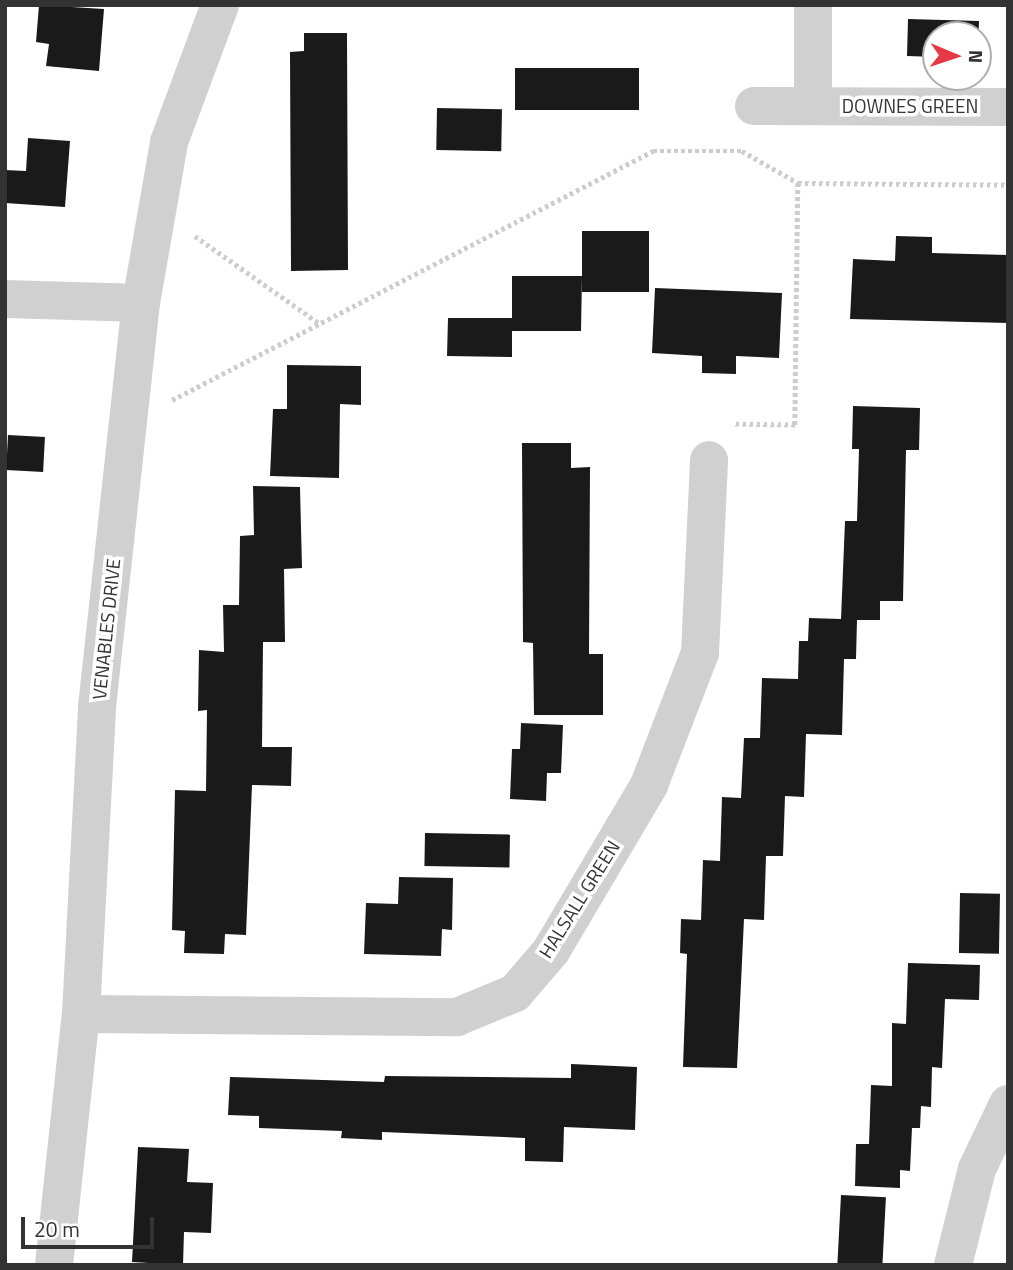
<!DOCTYPE html>
<style>
body{margin:0}
#map{position:relative;width:1013px;height:1270px;overflow:hidden;background:#fff;font-family:"Titillium Web",sans-serif}
div>[style]{position:absolute}
[style*='--x']{left:calc(var(--x)*1px);top:calc(var(--y)*1px);width:calc(var(--w)*1px);rotate:calc(var(--a)*1deg)}
.building>*{inset:0;background:#1a1a1a;transform-origin:0 0}
.path>*{height:4.5px;margin-top:-2.25px;transform-origin:0;background:repeating-linear-gradient(90deg,#cdcdcd 0 3.5px,transparent 0 7px)}
.minor>*{height:38px;margin:-19px;padding:0 19px;transform-origin:19px;border-radius:19px;background:#d0d0d0}
span{translate:-50% -50%;white-space:nowrap;text-align:center;line-height:1.15;-webkit-text-stroke:7px #fff;paint-order:stroke}
.street-label{font-size:19px;color:#333}
.frame{position:absolute;inset:0;border:7px solid #333;pointer-events:none}
.north{position:absolute;left:922px;top:21px;width:70px;height:70px;box-sizing:border-box;background:#fff;border:2px solid #adadad;border-radius:50%;rotate:92deg;font-size:19px;font-weight:700;line-height:28px;text-align:center;color:#333}
.north::after{content:'';display:block;margin:auto;width:24px;height:32px;background:#e63946;clip-path:polygon(50% 0,100% 100%,50% 72%,0 100%)}
.scale{position:absolute;left:21px;top:1217px;width:133px;height:32px;box-sizing:border-box;border:4px solid #333;border-top:0;padding-left:9px;font-size:21px;line-height:24px;white-space:nowrap;color:#333;-webkit-text-stroke:5px #fff;paint-order:stroke}
</style>
<div id="map">
<div class="building">
<div style="clip-path:polygon(39px 5px,104px 9px,99px 71px,46px 66px,49px 44px,36px 42px)"></div>
<div style="clip-path:polygon(908px 19px,979px 21px,978px 49px,978px 35px,936px 35px,936px 57px,907px 56px)"></div>
<div style="clip-path:polygon(304px 33px,347px 33px,348px 270px,291px 271px,290px 52px,304px 51px)"></div>
<div style="left:515px;top:68px;width:124px;height:42px"></div>
<div style="left:437px;top:108px;width:65px;height:42px;rotate:1deg"></div>
<div style="clip-path:polygon(28px 138px,70px 141px,65px 207px,5px 203px,5px 170px,26px 171px)"></div>
<div style="left:582px;top:231px;width:67px;height:61px"></div>
<div style="clip-path:polygon(896px 236px,932px 237px,932px 253px,1008px 255px,1008px 323px,850px 319px,853px 259px,895px 261px)"></div>
<div style="clip-path:polygon(512px 276px,582px 276px,581px 331px,512px 331px,512px 357px,447px 356px,448px 318px,512px 318px)"></div>
<div style="clip-path:polygon(655px 288px,782px 293px,779px 358px,736px 356px,736px 374px,702px 373px,702px 356px,652px 353px)"></div>
<div style="clip-path:polygon(287px 365px,361px 366px,361px 405px,340px 404px,339px 478px,270px 476px,273px 409px,287px 409px)"></div>
<div style="clip-path:polygon(853px 406px,920px 408px,919px 450px,906px 450px,903px 601px,880px 601px,880px 620px,857px 620px,856px 659px,844px 659px,842px 735px,806px 734px,804px 797px,785px 796px,783px 856px,766px 856px,764px 920px,744px 919px,737px 1068px,683px 1067px,687px 954px,680px 953px,681px 919px,701px 920px,703px 860px,720px 861px,722px 797px,741px 798px,744px 738px,760px 738px,762px 678px,798px 679px,799px 641px,808px 641px,809px 618px,841px 619px,845px 521px,857px 521px,859px 449px,852px 449px)"></div>
<div style="left:8px;top:435px;width:37px;height:35px;rotate:3deg"></div>
<div style="clip-path:polygon(522px 443px,571px 443px,571px 468px,590px 467px,589px 654px,603px 654px,603px 715px,534px 715px,533px 643px,523px 642px)"></div>
<div style="clip-path:polygon(253px 486px,300px 487px,302px 568px,284px 569px,285px 642px,263px 642px,262px 747px,292px 747px,291px 786px,252px 785px,246px 935px,225px 934px,224px 954px,184px 953px,185px 931px,172px 930px,175px 790px,206px 791px,207px 710px,198px 711px,199px 650px,224px 652px,223px 605px,239px 605px,240px 536px,254px 535px)"></div>
<div style="clip-path:polygon(521px 723px,563px 725px,561px 773px,547px 773px,546px 801px,510px 799px,512px 749px,520px 749px)"></div>
<div style="left:425px;top:833px;width:85px;height:33px;rotate:1deg"></div>
<div style="clip-path:polygon(399px 877px,453px 878px,452px 930px,442px 929px,441px 956px,364px 954px,366px 903px,398px 904px)"></div>
<div style="left:960px;top:893px;width:40px;height:60px;rotate:1deg"></div>
<div style="clip-path:polygon(908px 963px,980px 965px,979px 1000px,945px 999px,942px 1068px,932px 1067px,931px 1107px,921px 1106px,920px 1128px,912px 1128px,910px 1171px,900px 1170px,900px 1188px,855px 1186px,856px 1144px,869px 1144px,871px 1085px,892px 1086px,892px 1023px,906px 1024px)"></div>
<div style="clip-path:polygon(571px 1064px,637px 1067px,635px 1130px,564px 1127px,563px 1162px,525px 1161px,525px 1138px,382px 1132px,382px 1140px,341px 1138px,342px 1131px,259px 1128px,259px 1116px,228px 1115px,230px 1077px,384px 1082px,385px 1076px,571px 1078px)"></div>
<div style="clip-path:polygon(138px 1147px,189px 1149px,187px 1182px,213px 1183px,211px 1233px,184px 1232px,183px 1265px,132px 1262px)"></div>
<div style="left:841px;top:1195px;width:45px;height:70px;rotate:3deg"></div>
</div>
<div class="path">
<div style="--x:798;--y:183;--w:210;--a:0.5"></div>
<div style="--x:195;--y:236;--w:151;--a:35.1"></div>
<div style="--x:172;--y:400;--w:542;--a:-27.37"></div>
<div style="--x:653;--y:151;--w:89;--a:0"></div>
<div style="--x:742;--y:151;--w:64;--a:29.7"></div>
<div style="--x:798;--y:183;--w:242;--a:90.7"></div>
<div style="--x:795;--y:425;--w:63;--a:-179.1"></div>
</div>
<div class="minor">
<div style="--x:754;--y:106;--w:254;--a:0.2"></div>
<div style="--x:813;--y:106;--w:101;--a:-90"></div>
<div style="--x:5;--y:299;--w:136;--a:1.7"></div>
<div style="--x:81;--y:1014;--w:376;--a:0.5"></div>
<div style="--x:457;--y:1017;--w:63;--a:-22.5"></div>
<div style="--x:515;--y:993;--w:55;--a:-49.4"></div>
<div style="--x:551;--y:951;--w:193;--a:-59.4"></div>
<div style="--x:649;--y:785;--w:142;--a:-68.9"></div>
<div style="--x:700;--y:653;--w:193;--a:-87.3"></div>
<div style="--x:54;--y:1265;--w:252;--a:-83.9"></div>
<div style="--x:81;--y:1014;--w:307;--a:-87"></div>
<div style="--x:97;--y:707;--w:406;--a:-83.8"></div>
<div style="--x:141;--y:303;--w:163;--a:-80.1"></div>
<div style="--x:169;--y:142;--w:146;--a:-69.6"></div>
<div style="--x:953;--y:1265;--w:99;--a:-76"></div>
<div style="--x:977;--y:1169;--w:72;--a:-64.5"></div>
</div>
<div class="street-label">
<span style="left:910px;top:106px">DOWNES GREEN</span>
<span style="left:106px;top:629px;rotate:-84deg">VENABLES DRIVE</span>
<span style="left:579px;top:899px;rotate:-58deg">HALSALL GREEN</span>
</div>
<div class="frame"></div>
<div class="north">N</div>
<div class="scale">20 m</div>
</div>
